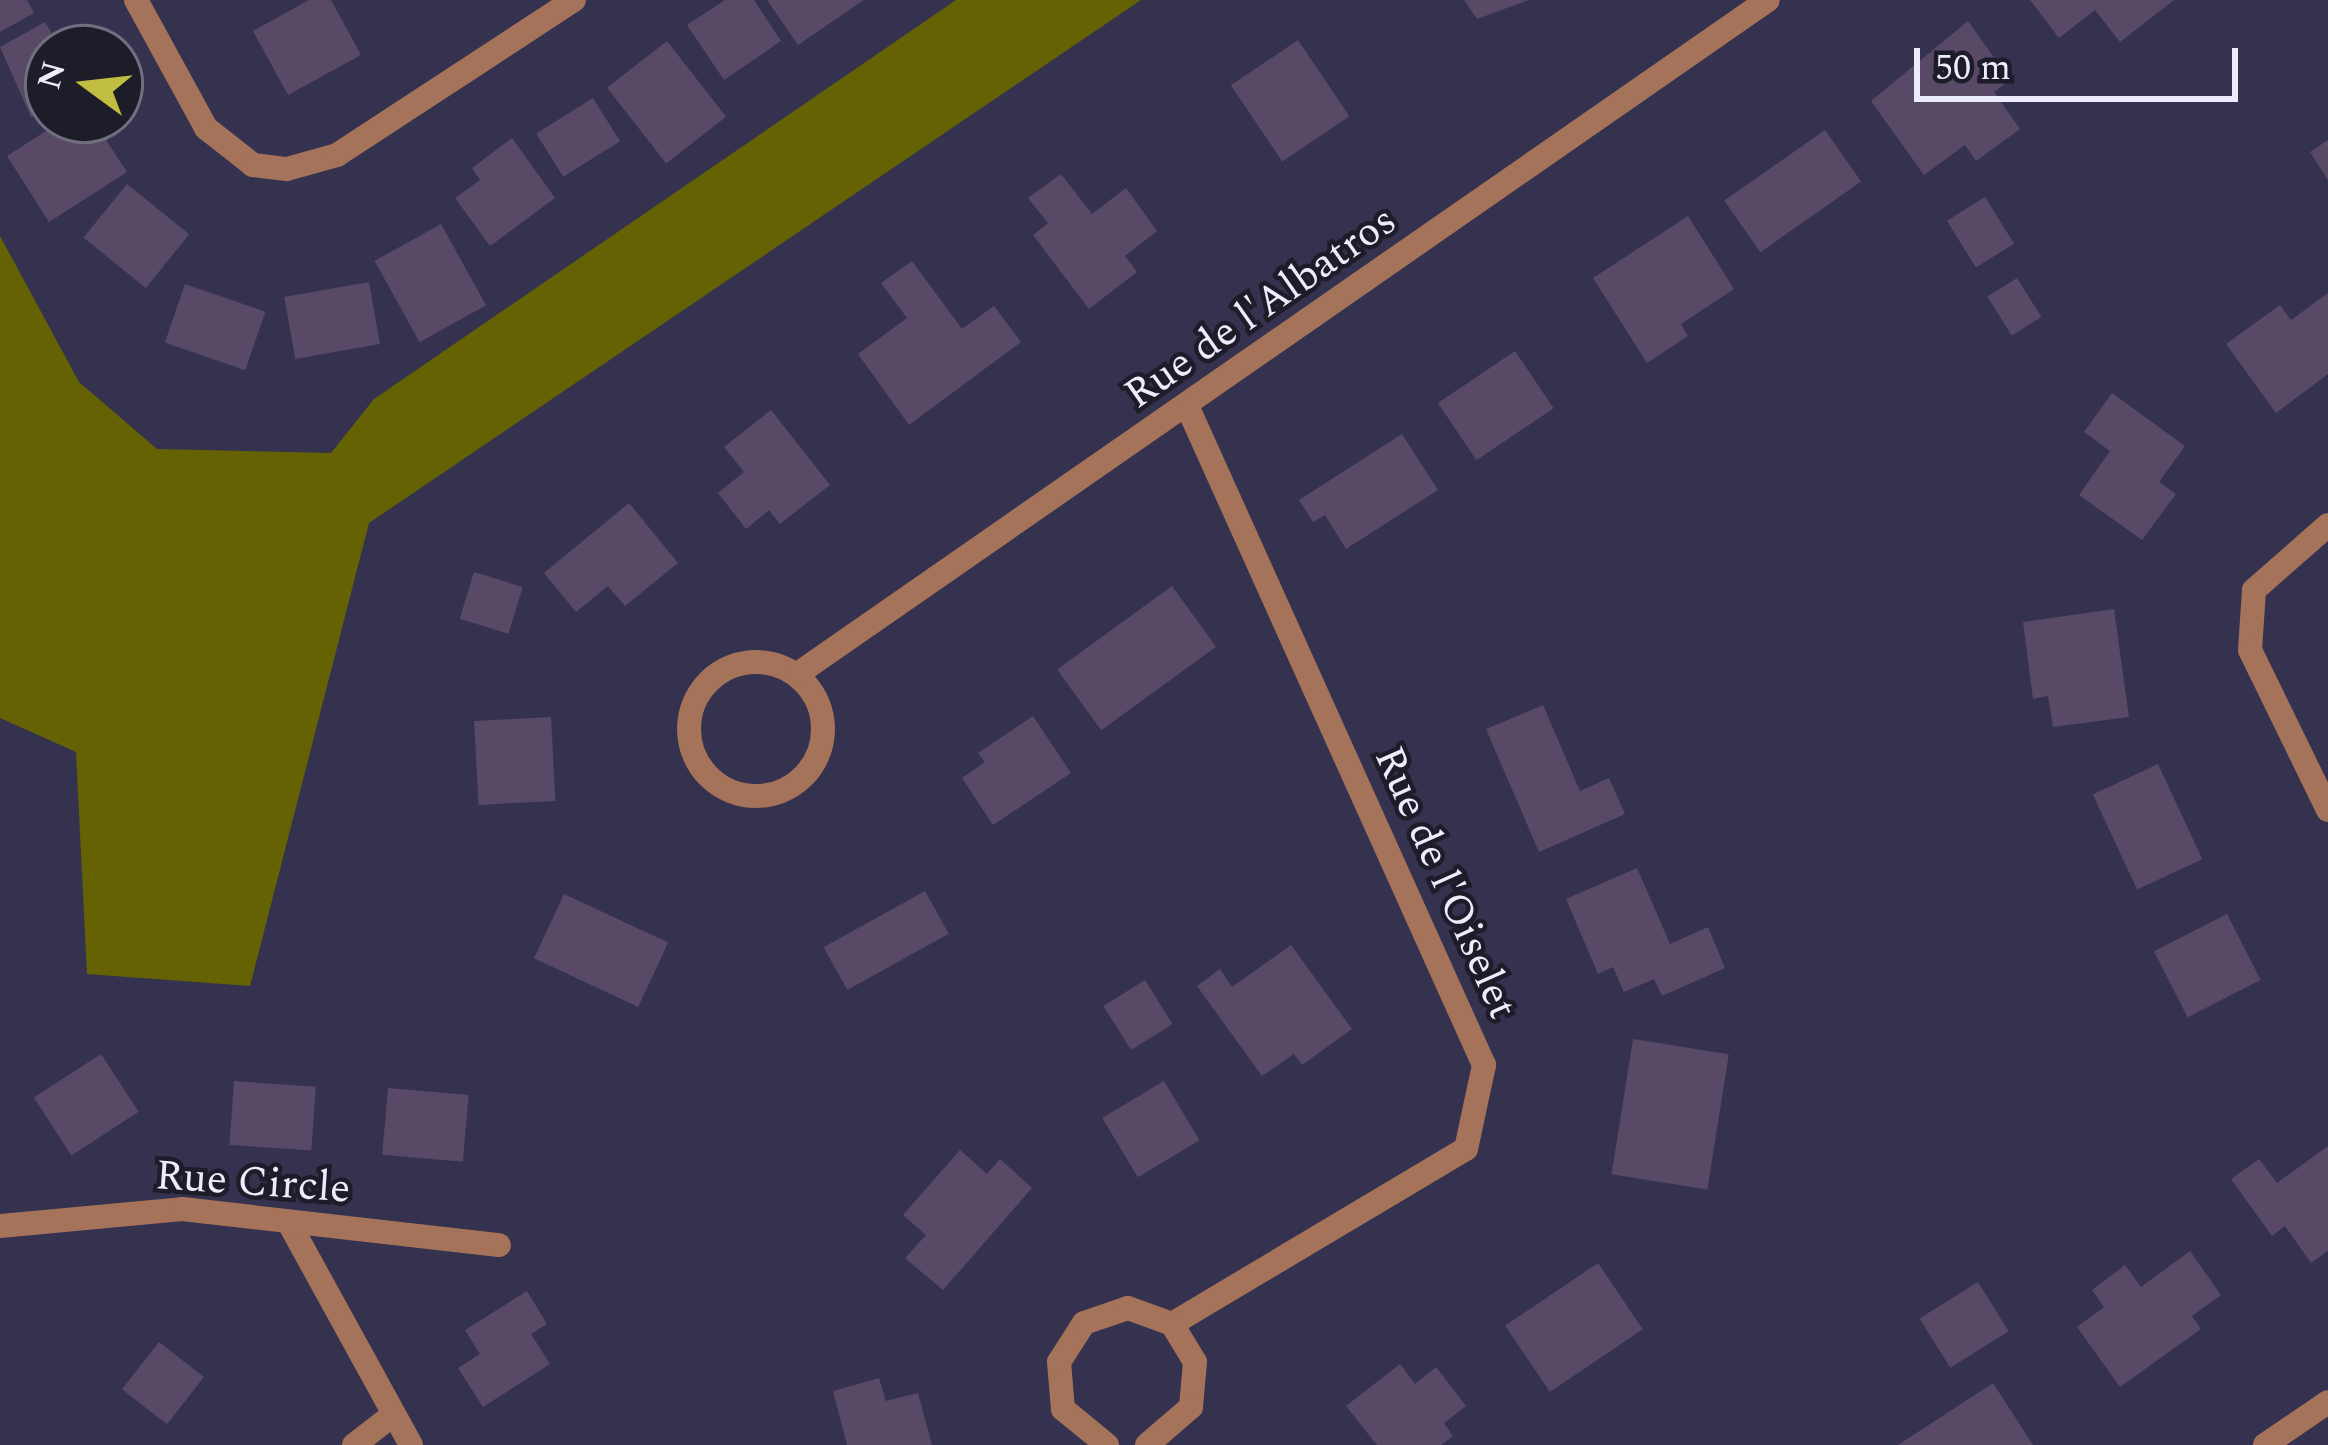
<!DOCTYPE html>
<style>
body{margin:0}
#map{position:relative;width:2328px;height:1445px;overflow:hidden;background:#35324f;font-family:Spectral,serif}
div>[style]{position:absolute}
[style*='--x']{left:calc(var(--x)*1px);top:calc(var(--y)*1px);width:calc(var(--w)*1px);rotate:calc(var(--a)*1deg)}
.green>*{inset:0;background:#656204}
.building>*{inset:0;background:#584966;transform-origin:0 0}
.minor>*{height:24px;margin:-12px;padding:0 12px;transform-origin:12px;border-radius:12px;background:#a57359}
.minor>.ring{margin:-12px;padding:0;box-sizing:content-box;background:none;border:24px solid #a57359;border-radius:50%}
span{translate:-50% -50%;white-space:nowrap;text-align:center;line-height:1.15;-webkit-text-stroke:9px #1d1c29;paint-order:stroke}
.street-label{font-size:42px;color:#edecff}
.north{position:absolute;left:24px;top:24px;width:120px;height:120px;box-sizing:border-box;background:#1d1c29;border:3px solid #706f7f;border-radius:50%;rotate:285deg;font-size:33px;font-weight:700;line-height:48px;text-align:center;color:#edecff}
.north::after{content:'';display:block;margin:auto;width:42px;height:54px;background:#c1bd40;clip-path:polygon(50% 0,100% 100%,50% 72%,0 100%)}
.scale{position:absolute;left:1914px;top:48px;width:324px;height:54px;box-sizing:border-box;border:6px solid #edecff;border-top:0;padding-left:15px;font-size:36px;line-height:42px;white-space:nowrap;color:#edecff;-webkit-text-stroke:9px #1d1c29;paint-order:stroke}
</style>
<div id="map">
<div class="green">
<div style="clip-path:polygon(956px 0,1141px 0,369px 523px,250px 986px,87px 974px,76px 752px,0 718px,0 236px,79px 382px,157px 449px,331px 453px,374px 399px)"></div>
</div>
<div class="building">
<div style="clip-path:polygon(0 0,27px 0,34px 13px,0 32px)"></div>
<div style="clip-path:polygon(309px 0,331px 0,361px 55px,288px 95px,253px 31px)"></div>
<div style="clip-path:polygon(725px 0,754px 0,781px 41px,724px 80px,687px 25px)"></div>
<div style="clip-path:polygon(767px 0,864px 0,798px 45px)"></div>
<div style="clip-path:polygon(1464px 0,1529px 0,1477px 19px)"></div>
<div style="clip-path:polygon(2030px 0,2174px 0,2120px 42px,2095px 10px,2059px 38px)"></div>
<div style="clip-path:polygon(1968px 21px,2010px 80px,1994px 92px,2020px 129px,1976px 161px,1965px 145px,1924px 175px,1871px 101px)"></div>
<div style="clip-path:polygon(45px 22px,60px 48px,48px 48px,48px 107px,31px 117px,0 47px)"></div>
<div style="left:1298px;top:40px;width:92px;height:81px;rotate:56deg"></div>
<div style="left:667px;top:41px;width:96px;height:76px;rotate:52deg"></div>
<div style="left:593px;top:98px;width:51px;height:67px;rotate:58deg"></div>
<div style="clip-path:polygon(63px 120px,93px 120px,127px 172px,49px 222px,7px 156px)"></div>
<div style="left:1825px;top:130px;width:63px;height:123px;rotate:55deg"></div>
<div style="clip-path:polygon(512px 138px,555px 198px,490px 246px,455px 198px,480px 180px,472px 168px)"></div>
<div style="clip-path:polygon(2328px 140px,2328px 180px,2310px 152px)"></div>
<div style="clip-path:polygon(1061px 174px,1092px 214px,1126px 188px,1157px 231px,1125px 256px,1137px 272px,1089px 309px,1033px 235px,1048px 223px,1028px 198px)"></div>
<div style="left:127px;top:184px;width:80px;height:69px;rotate:39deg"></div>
<div style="left:1985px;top:197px;width:55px;height:45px;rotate:58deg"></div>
<div style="clip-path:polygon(1688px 216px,1734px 289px,1681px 324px,1688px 336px,1647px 363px,1593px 278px)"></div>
<div style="left:441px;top:224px;width:93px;height:76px;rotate:61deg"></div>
<div style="clip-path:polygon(912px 261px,962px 329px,994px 306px,1021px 342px,909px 425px,858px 354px,907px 318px,881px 283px)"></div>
<div style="left:2017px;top:278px;width:46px;height:35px;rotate:58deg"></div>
<div style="left:369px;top:282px;width:63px;height:86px;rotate:80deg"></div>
<div style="left:185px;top:284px;width:85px;height:62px;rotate:19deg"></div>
<div style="clip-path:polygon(2328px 293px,2328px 374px,2276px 413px,2226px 344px,2280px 305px,2291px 320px)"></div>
<div style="left:1515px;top:351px;width:69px;height:93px;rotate:56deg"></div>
<div style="clip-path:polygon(2112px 393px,2185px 446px,2159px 482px,2176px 494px,2142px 540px,2079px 495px,2110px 451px,2084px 432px)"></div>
<div style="clip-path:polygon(771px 410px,830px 485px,780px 524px,769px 510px,746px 529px,718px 493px,744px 472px,724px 447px)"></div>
<div style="clip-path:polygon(1402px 434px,1438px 490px,1346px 549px,1325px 515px,1313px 522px,1299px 500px)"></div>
<div style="clip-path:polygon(629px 503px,678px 563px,625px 606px,608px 586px,576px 612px,544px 573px)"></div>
<div style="left:474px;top:572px;width:51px;height:49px;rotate:17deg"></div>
<div style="left:1172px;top:586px;width:75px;height:142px;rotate:54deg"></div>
<div style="clip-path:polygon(2114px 609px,2129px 717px,2053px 727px,2048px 696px,2033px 699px,2023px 622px)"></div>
<div style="clip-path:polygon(1543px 705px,1580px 791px,1609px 778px,1625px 814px,1539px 852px,1486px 729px)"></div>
<div style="clip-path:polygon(1033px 716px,1071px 773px,993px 825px,962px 778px,985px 762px,978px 753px)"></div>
<div style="left:551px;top:717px;width:84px;height:77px;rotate:87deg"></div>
<div style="left:2158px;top:764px;width:105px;height:72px;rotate:65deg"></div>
<div style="clip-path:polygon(1637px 868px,1670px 944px,1708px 927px,1725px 968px,1662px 996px,1654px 979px,1624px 992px,1613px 967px,1598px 974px,1566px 899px)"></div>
<div style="left:925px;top:891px;width:49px;height:116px;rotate:61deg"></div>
<div style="left:564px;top:894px;width:115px;height:71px;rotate:25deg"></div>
<div style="left:2227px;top:914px;width:74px;height:82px;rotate:63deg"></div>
<div style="clip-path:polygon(1291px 945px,1352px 1029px,1302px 1065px,1294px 1054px,1262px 1076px,1197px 986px,1220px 969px,1232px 987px)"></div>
<div style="left:1145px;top:980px;width:52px;height:49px;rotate:58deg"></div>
<div style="left:1633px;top:1039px;width:97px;height:137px;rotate:9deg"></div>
<div style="left:101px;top:1054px;width:69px;height:80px;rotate:57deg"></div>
<div style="left:234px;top:1081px;width:82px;height:64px;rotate:4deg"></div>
<div style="left:1164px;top:1081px;width:69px;height:72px;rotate:59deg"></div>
<div style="left:388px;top:1088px;width:81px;height:67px;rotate:5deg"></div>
<div style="clip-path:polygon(2328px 1146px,2328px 1251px,2311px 1263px,2285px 1226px,2272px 1236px,2231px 1179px,2259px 1159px,2277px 1183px)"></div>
<div style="clip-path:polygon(960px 1150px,987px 1174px,1000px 1159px,1032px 1188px,943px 1290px,905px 1258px,926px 1235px,903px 1215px)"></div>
<div style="clip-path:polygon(2190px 1251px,2221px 1295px,2192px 1316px,2201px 1329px,2120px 1387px,2077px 1327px,2104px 1307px,2092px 1290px,2125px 1265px,2141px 1287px)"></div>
<div style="left:1598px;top:1263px;width:80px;height:112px;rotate:56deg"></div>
<div style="left:1978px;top:1282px;width:58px;height:69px;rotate:58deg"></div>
<div style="clip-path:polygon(527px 1291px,547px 1324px,531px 1334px,550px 1364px,483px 1407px,458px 1368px,480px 1354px,465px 1330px)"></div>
<div style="left:159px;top:1342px;width:57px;height:60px;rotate:38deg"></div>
<div style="clip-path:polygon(1400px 1364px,1415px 1384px,1436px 1367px,1466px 1406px,1444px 1423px,1453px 1436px,1441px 1445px,1377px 1445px,1346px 1406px)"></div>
<div style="clip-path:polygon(879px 1378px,886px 1401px,918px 1393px,932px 1445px,847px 1445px,833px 1391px)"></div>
<div style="clip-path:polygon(1993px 1383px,2033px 1445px,1898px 1445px)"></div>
</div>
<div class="minor">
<div style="--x:136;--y:0;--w:146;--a:61.3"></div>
<div style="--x:206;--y:128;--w:60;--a:38.2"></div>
<div style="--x:253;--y:165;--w:34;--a:7"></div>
<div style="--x:287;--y:169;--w:52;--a:-15.6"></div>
<div style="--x:337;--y:155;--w:283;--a:-33.2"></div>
<div style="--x:2328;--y:525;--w:98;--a:138.7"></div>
<div style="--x:2254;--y:590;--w:60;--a:93.8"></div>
<div style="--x:2250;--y:650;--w:178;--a:64"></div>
<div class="ring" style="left:689px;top:662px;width:110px;height:110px"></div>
<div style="--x:796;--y:675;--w:1183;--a:-34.78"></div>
<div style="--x:289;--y:1223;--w:253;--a:61.2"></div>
<div style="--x:0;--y:1226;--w:183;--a:-5.3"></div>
<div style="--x:182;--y:1209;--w:319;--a:6.5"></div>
<div style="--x:1172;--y:1324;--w:342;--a:-30.8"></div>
<div style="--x:1466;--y:1149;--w:86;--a:-77.9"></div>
<div style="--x:1484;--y:1065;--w:721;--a:-114.25"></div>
<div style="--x:354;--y:1445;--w:49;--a:-37.6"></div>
<div style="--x:1107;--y:1445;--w:57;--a:-140.7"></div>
<div style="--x:1063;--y:1409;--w:47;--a:-94.9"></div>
<div style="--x:1059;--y:1362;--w:46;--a:-57.3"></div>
<div style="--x:1084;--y:1323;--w:46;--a:-18.8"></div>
<div style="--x:1128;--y:1308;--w:47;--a:20"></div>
<div style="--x:1172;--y:1324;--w:44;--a:58.8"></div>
<div style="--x:1195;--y:1362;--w:45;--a:95.1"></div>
<div style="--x:1191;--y:1407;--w:58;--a:139.2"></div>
<div style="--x:2265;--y:1445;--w:76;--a:-34.3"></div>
</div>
<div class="street-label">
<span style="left:1261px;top:308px;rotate:-35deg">Rue de l'Albatros</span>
<span style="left:1445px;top:883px;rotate:66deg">Rue de l'Oiselet</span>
<span style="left:253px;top:1183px;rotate:4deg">Rue Circle</span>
</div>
<div class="north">N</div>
<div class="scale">50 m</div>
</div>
